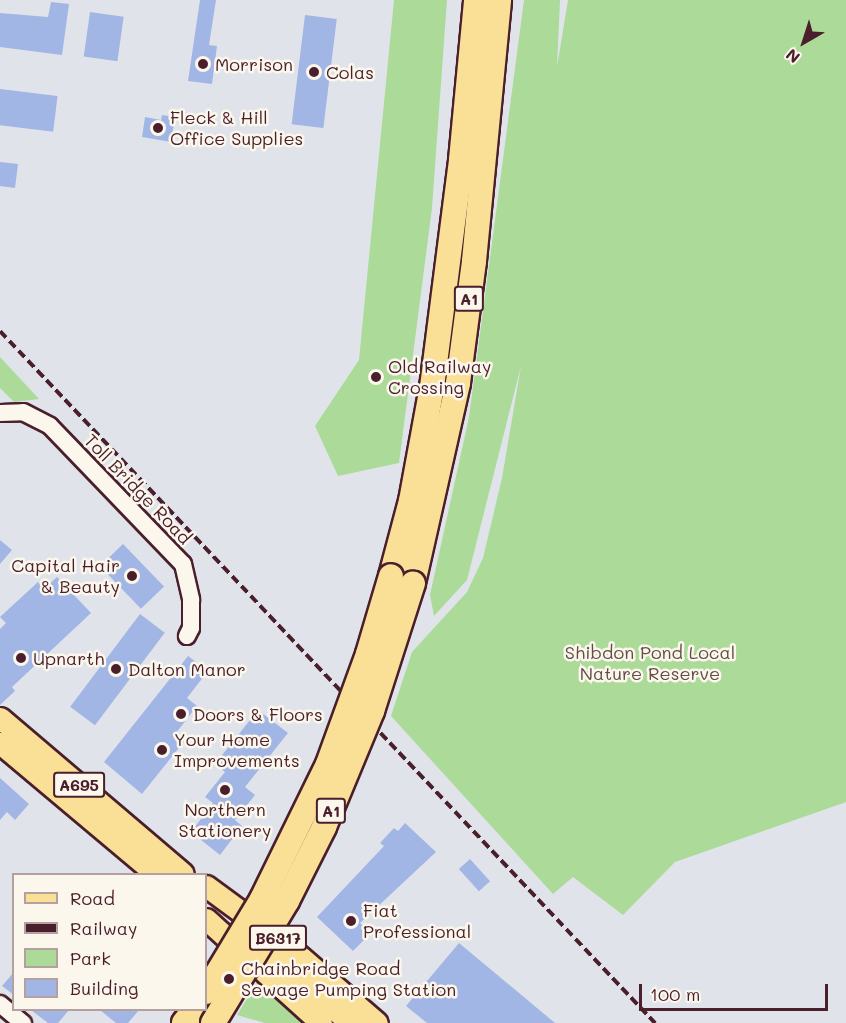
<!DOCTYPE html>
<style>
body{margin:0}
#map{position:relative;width:846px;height:1023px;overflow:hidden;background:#e0e4ea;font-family:Mali,sans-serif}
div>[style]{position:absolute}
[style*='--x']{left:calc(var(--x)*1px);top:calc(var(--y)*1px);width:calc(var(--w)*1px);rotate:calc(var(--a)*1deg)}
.green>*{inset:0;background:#abda99}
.building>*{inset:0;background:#a1b6e4;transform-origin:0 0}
.roads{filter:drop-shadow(2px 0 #4a1f2b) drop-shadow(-2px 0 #4a1f2b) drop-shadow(0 2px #4a1f2b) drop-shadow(0 -2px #4a1f2b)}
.minor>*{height:16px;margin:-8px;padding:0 8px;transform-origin:8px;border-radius:8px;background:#fbf7ec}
.major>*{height:21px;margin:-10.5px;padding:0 10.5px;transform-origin:10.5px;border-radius:10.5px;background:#fadf96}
.highway>*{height:24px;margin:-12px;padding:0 12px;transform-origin:12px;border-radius:12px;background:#fadf96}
.rail>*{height:4px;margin-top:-2px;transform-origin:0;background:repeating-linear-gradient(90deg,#4a1f2b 0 9px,transparent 0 13.5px)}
.bridges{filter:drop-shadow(2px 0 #4a1f2b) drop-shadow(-2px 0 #4a1f2b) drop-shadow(0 2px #4a1f2b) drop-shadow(0 -2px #4a1f2b)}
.highway-bridge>*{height:24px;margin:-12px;padding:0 12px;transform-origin:12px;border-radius:12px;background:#fadf96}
.dots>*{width:16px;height:16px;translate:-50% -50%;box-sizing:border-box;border:3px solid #fbf7ec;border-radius:50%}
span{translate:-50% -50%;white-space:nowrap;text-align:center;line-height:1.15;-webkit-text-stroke:5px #fbf7ec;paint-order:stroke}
.shield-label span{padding:2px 4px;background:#fbf7ec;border:2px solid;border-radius:4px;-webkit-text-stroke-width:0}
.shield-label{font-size:16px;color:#4a1f2b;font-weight:700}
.poi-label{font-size:18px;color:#4a1f2b}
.left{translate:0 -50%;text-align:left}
.right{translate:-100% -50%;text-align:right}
.street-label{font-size:18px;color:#4a1f2b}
.park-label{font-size:18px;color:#624e46}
.legend{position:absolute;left:12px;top:873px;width:195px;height:138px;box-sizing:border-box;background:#fbf7ec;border:2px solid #b4a19f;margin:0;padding:8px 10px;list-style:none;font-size:18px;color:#4a1f2b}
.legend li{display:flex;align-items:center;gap:12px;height:30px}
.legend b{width:30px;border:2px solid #b4a19f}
.north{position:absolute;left:774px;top:12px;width:60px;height:60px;-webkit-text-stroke:4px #fbf7ec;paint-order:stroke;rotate:219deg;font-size:16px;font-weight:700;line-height:24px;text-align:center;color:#4a1f2b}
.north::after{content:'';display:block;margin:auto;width:21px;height:27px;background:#4a1f2b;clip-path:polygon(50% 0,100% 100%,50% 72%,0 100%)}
.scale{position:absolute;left:639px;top:984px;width:189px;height:27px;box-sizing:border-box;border:3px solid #4a1f2b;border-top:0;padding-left:8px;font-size:18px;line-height:21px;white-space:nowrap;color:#4a1f2b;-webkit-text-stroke:4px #fbf7ec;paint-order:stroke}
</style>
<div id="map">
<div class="green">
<div style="clip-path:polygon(394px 0,447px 0,432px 208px,399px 463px,338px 476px,315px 426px,359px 360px)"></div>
<div style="clip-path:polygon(524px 0,560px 0,557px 67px,568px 0,846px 0,846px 802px,675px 862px,623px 915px,573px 877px,553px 894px,391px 716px,412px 652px,467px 592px,483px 558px,502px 478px,521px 366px,467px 580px,434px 616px,430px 595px,469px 417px)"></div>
<div style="clip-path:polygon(0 357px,39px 399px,14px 402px,0 388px)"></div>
<div style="clip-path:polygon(258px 981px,305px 1023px,265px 1023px,237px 1015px)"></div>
</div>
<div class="building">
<div style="clip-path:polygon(200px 0,216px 0,209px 45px,217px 46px,212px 84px,188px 81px)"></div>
<div style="clip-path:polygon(51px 2px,69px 4px,62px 55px,0 47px,0 13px,48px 17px)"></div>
<div style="left:90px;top:12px;width:34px;height:45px;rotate:8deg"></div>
<div style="left:305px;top:15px;width:32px;height:110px;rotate:7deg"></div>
<div style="left:0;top:89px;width:58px;height:36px;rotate:7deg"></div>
<div style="clip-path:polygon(162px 115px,175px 117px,171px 142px,142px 137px,145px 117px,161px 120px)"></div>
<div style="clip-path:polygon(0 162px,18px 164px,15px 188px,0 186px)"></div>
<div style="clip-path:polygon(0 540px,12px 550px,0 564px)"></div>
<div style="left:123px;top:544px;width:59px;height:32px;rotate:46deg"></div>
<div style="clip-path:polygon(57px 577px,91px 613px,12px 687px,15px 691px,0 705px,0 629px,6px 623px,0 617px,38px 582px,44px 589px)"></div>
<div style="left:140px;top:614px;width:31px;height:116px;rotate:37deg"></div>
<div style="clip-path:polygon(188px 656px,208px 671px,187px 698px,197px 706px,176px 733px,186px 739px,142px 794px,104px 762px)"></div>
<div style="clip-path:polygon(258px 710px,288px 733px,245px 787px,255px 795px,235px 820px,242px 826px,220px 855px,191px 832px,213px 803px,205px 797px,225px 772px,215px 764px)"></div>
<div style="clip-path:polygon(0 778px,29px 804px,15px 820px,7px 812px,0 820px)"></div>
<div style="clip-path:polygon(405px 823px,436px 852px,360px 923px,371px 933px,353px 951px,317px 917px,384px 846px,380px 843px,394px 828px,398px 831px)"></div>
<div style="left:470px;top:859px;width:30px;height:15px;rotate:48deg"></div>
<div style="clip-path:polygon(459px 943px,555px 1023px,427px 1023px,406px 1006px)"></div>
<div style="clip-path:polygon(14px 972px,14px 995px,2px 986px)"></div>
<div style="clip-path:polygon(31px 1010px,69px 1010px,58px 1023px,48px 1023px)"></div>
<div style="clip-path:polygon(100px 1010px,139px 1010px,128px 1023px,116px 1023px)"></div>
</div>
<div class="roads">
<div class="minor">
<div style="--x:0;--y:413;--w:23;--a:-2"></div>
<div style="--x:23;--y:412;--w:30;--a:27"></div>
<div style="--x:50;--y:426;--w:192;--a:46.1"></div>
<div style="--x:183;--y:564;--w:37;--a:77"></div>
<div style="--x:191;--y:600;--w:28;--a:90"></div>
<div style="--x:191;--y:628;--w:9;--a:117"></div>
<div style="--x:0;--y:1004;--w:30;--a:40"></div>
</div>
<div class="major">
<div style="--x:0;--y:718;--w:240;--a:40.4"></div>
<div style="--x:0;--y:743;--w:204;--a:40"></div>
<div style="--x:206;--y:886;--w:103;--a:36.3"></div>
<div style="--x:289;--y:947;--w:116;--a:40.8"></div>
<div style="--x:206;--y:919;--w:155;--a:42.1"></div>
<div style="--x:250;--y:933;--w:135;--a:42"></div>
</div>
<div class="highway">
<div style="--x:391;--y:576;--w:78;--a:-75.1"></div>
<div style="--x:411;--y:501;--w:116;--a:-79.6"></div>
<div style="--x:432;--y:387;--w:229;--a:-82.7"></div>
<div style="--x:461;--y:160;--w:161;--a:-84.6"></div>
<div style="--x:413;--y:583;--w:205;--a:-77.3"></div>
<div style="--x:458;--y:383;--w:123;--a:-82.5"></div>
<div style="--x:474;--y:261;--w:262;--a:-84.5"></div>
<div style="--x:184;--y:1023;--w:16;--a:-52"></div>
</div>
</div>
<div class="rail">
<div style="--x:0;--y:331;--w:953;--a:46.57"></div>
</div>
<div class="bridges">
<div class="highway-bridge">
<div style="--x:206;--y:992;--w:109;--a:-58.9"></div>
<div style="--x:262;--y:899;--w:150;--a:-63.9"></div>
<div style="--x:328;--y:764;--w:117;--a:-70"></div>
<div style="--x:368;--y:654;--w:81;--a:-73.6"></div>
<div style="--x:213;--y:1023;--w:143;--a:-58.8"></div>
<div style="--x:287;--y:901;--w:83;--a:-63.4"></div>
<div style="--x:324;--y:827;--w:126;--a:-67.5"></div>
<div style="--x:372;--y:711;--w:134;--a:-72.2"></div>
</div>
</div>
<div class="dots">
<div style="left:203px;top:64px;background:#4a1f2b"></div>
<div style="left:314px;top:72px;background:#4a1f2b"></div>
<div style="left:158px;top:128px;background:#4a1f2b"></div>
<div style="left:376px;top:377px;background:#4a1f2b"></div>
<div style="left:132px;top:576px;background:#4a1f2b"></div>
<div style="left:21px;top:658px;background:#4a1f2b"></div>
<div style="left:116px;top:669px;background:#4a1f2b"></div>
<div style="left:181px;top:714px;background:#4a1f2b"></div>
<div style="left:162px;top:750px;background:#4a1f2b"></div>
<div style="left:225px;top:790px;background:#4a1f2b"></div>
<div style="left:351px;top:921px;background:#4a1f2b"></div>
<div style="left:229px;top:979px;background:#4a1f2b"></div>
</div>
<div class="shield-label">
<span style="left:469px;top:299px">A1</span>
<span style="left:79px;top:785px">A695</span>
<span style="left:331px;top:811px">A1</span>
<span style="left:278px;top:938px">B6317</span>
</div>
<div class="poi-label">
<span class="left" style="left:215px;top:64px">Morrison</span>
<span class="left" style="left:326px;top:72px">Colas</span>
<span class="left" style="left:170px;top:128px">Fleck &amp; Hill<br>Office Supplies</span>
<span class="left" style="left:388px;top:377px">Old Railway<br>Crossing</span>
<span class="right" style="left:120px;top:576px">Capital Hair<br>&amp; Beauty</span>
<span class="left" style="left:33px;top:658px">Upnarth</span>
<span class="left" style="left:128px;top:669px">Dalton Manor</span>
<span class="left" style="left:193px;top:714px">Doors &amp; Floors</span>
<span class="left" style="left:174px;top:750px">Your Home<br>Improvements</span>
<span style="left:225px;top:820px">Northern<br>Stationery</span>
<span class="left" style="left:363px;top:921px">Fiat<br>Professional</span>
<span class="left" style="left:241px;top:979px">Chainbridge Road<br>Sewage Pumping Station</span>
</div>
<div class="street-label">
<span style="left:138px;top:489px;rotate:46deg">Toll Bridge Road</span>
</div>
<div class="park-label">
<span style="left:650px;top:663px">Shibdon Pond Local<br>Nature Reserve</span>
</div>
<ul class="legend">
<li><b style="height:8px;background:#fadf96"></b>Road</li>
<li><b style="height:8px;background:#4a1f2b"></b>Railway</li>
<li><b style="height:16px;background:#abda99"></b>Park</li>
<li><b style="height:16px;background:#a1b6e4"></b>Building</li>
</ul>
<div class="north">N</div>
<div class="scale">100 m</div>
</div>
